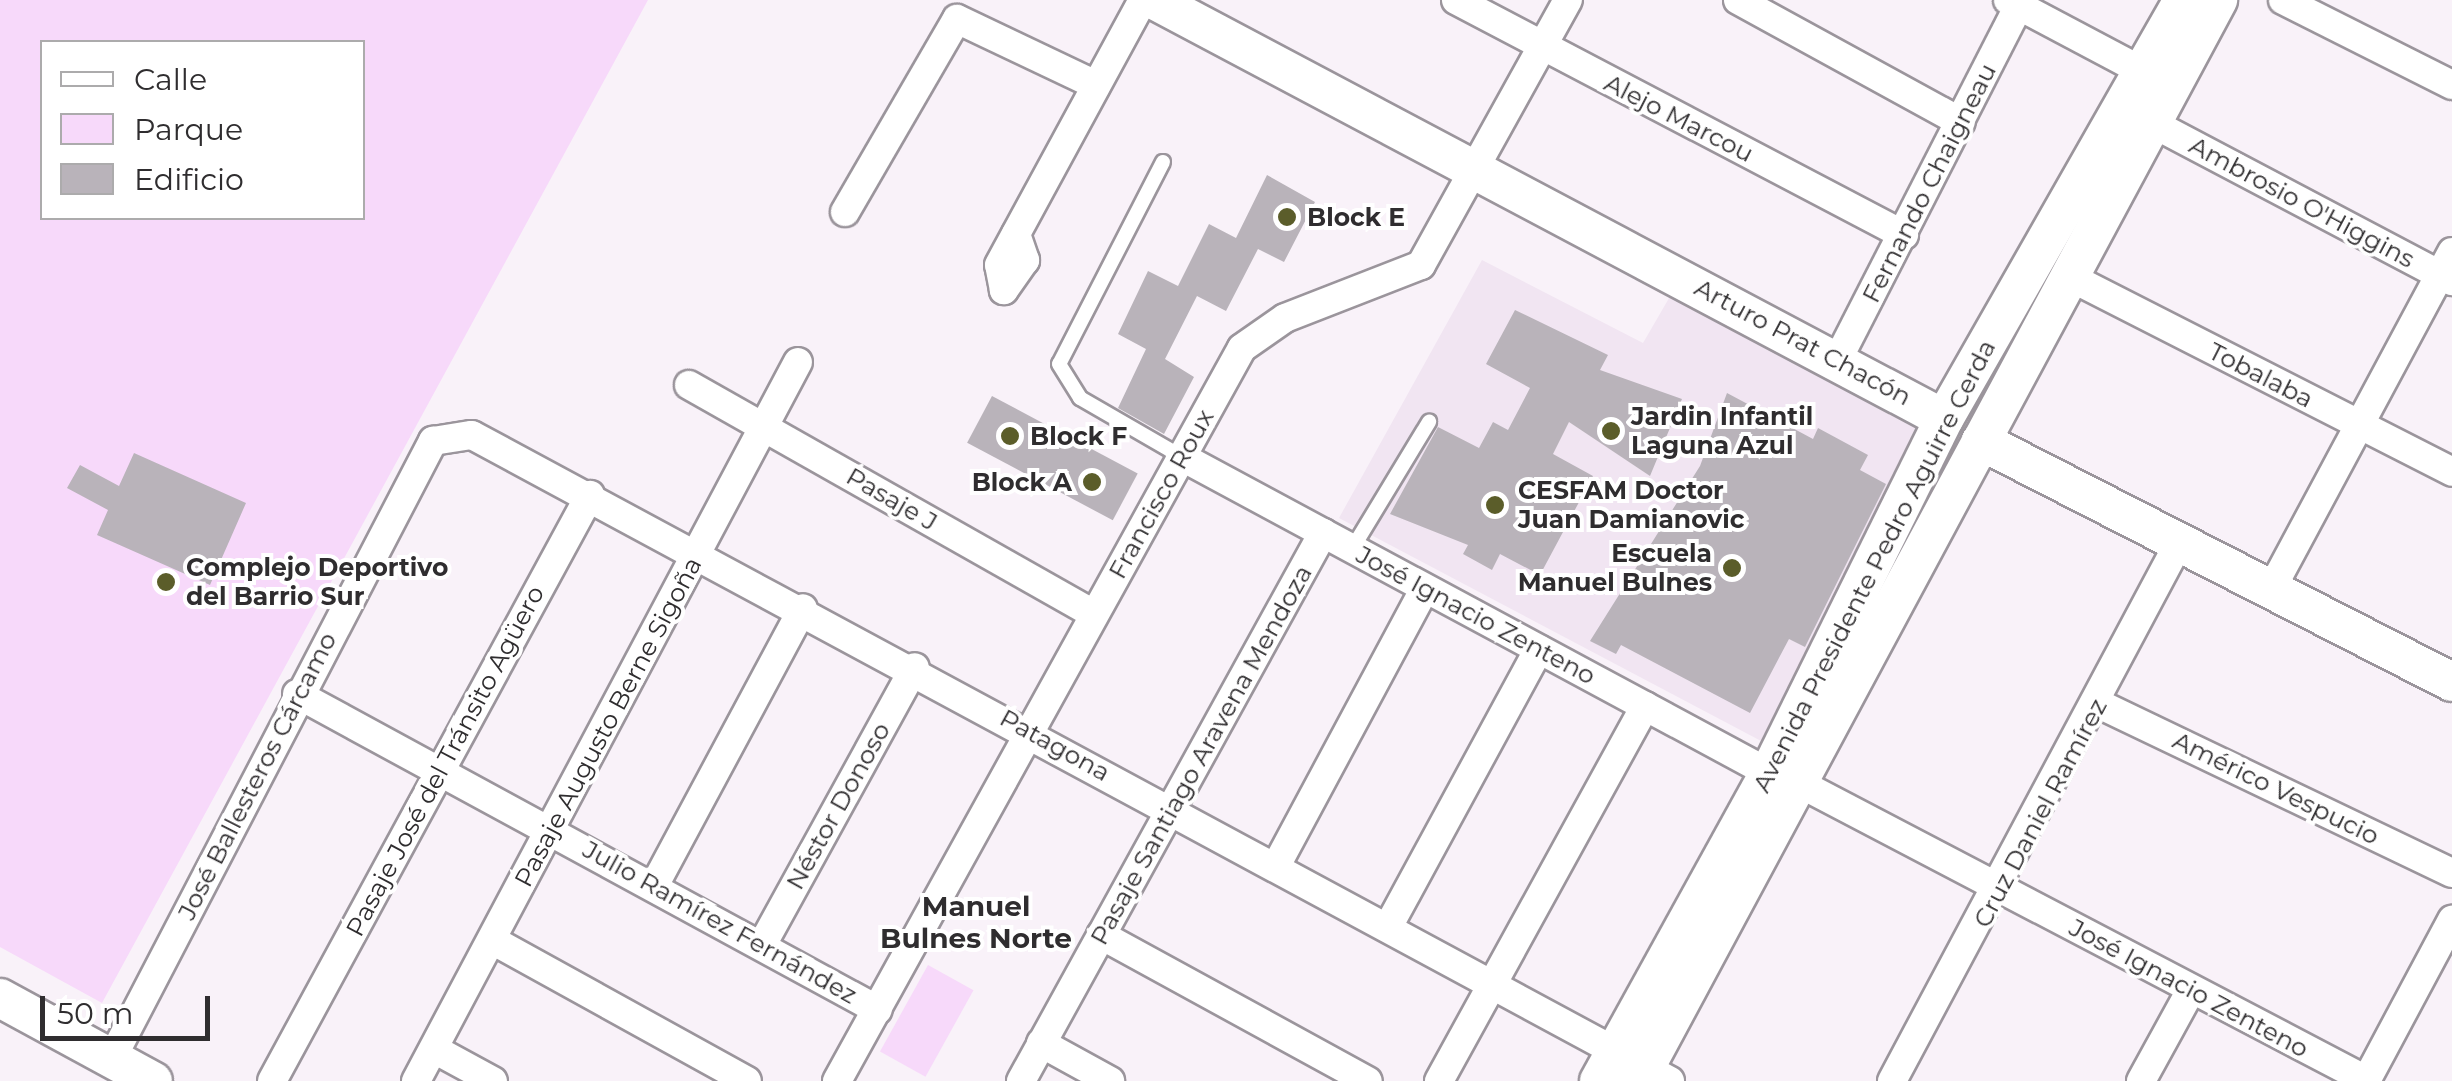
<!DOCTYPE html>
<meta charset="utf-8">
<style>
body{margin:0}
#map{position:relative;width:2452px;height:1081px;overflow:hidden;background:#f9f2f9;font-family:Montserrat,sans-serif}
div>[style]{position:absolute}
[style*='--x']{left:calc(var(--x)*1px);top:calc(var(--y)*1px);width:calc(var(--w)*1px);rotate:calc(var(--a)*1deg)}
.built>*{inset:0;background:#f1e5f2}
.green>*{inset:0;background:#f7d9fa;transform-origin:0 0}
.building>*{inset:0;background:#b9b3ba;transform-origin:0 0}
.roads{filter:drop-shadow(2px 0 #9b959c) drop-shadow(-2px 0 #9b959c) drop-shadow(0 2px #9b959c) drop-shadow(0 -2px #9b959c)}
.lane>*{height:14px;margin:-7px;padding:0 7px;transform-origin:7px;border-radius:7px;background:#fff}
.street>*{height:28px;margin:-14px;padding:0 14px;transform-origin:14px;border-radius:14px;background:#fff}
.secondary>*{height:38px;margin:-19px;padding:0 19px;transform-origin:19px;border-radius:19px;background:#fff}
.dots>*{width:28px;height:28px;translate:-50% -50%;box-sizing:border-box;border:5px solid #fff;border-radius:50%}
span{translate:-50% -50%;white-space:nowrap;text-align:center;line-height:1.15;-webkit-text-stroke:8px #fff;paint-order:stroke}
.street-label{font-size:25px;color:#2f2d2f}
.poi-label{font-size:25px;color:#2f2d2f;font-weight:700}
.left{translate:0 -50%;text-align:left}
.right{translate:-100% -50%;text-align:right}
.neighbourhood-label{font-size:28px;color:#2f2d2f;font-weight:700}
.legend{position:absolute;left:40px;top:40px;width:325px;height:180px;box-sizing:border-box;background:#fff;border:2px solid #acabac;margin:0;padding:12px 18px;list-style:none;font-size:30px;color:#2f2d2f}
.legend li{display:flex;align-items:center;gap:20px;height:50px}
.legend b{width:50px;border:2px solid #acabac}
.scale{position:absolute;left:40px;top:996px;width:170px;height:45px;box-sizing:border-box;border:5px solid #2f2d2f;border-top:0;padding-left:12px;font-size:30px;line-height:35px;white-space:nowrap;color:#2f2d2f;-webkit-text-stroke:8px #fff;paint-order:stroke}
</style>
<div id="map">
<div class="built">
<div style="clip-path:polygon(1482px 260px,1643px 343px,1672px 293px,1927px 426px,1763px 742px,1339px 518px)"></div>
</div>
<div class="green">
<div style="clip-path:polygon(evenodd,0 0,648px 0,102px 1003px,0 947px,0 0,42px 42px,362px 42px,362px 218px,42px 218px,42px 42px)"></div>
<div style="left:928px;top:965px;width:52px;height:99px;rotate:29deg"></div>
</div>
<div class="building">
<div style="clip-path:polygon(1267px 175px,1315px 202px,1284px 262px,1258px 249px,1226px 311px,1197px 296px,1165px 359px,1194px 377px,1164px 434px,1118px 408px,1146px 349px,1118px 334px,1148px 271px,1178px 286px,1209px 224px,1236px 238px)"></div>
<div style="clip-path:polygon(1515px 310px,1608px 355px,1600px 370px,1682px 399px,1650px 476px,1569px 422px,1553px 454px,1593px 476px,1540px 575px,1500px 554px,1492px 570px,1463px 554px,1468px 545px,1390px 514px,1438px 427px,1479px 448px,1493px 422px,1508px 430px,1530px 388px,1486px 364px)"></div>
<div style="clip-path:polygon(1727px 393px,1813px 439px,1818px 428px,1868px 455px,1860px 470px,1886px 484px,1805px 647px,1789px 639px,1750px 713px,1621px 645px,1616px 654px,1590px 641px,1700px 466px)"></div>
<div style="left:992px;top:396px;width:165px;height:53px;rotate:28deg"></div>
<div style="clip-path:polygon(134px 453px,246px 503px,210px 585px,97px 535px,108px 510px,67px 488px,80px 465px,119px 486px)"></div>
</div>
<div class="roads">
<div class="lane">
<div style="--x:1163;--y:162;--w:227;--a:117.2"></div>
<div style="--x:1059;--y:364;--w:40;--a:58"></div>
<div style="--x:1080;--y:398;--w:118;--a:30"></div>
<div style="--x:1352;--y:549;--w:149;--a:-58.8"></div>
</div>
<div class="street">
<div style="--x:1456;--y:0;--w:506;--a:27.68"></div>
<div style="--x:1738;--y:0;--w:254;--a:28.7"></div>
<div style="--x:2008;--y:0;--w:154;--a:27.9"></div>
<div style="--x:2283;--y:0;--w:189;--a:26.7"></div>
<div style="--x:2152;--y:123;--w:339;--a:27.8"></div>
<div style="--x:845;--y:212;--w:223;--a:-59.9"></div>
<div style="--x:957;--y:19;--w:154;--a:25.4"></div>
<div style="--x:1016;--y:234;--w:28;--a:71"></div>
<div style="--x:1025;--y:260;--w:37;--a:125"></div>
<div style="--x:1004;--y:290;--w:25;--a:-101"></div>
<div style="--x:999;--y:265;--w:302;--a:-61.5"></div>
<div style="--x:2070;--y:277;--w:429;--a:27"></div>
<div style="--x:1838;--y:359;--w:397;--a:-62.9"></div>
<div style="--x:689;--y:385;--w:465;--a:29.5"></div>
<div style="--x:1182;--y:457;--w:667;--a:28.29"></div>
<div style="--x:2273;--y:586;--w:379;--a:-61.8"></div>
<div style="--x:297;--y:694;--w:661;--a:28.54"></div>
<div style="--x:2099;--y:704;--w:391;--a:25.6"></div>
<div style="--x:1799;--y:783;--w:642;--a:27.64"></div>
<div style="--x:1276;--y:866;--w:315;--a:-61.8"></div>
<div style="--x:654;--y:886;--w:315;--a:-61.8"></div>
<div style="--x:1388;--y:927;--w:316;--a:-61.5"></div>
<div style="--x:1101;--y:935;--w:304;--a:28.7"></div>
<div style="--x:492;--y:940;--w:291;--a:28.9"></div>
<div style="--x:762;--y:945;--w:317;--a:-61.2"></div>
<div style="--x:1041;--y:1043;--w:79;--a:28.8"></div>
<div style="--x:434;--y:1049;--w:67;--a:28.5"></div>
<div style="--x:112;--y:1058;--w:696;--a:-62.51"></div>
<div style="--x:433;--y:441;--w:39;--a:-9"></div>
<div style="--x:472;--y:435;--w:1361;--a:28.33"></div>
<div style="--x:272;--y:1081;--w:667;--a:-61.51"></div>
<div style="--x:416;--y:1081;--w:814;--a:-62.02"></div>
<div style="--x:837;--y:1081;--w:837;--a:-61.08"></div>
<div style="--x:1242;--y:348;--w:52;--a:-34.9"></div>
<div style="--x:1285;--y:318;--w:146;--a:-21.3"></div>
<div style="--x:1421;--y:265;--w:303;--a:-61"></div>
<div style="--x:1021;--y:1081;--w:626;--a:-61.14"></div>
<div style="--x:1439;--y:1081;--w:428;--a:-61.2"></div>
<div style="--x:1892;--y:1081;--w:612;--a:-61.93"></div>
<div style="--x:2141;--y:1081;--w:104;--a:-61.2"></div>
<div style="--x:2366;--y:1081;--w:183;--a:-61.9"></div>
</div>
<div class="secondary">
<div style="--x:1154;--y:0;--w:894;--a:27.94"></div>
<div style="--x:1981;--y:441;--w:529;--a:27.1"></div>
<div style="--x:0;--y:998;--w:174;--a:28.5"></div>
<div style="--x:1599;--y:1081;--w:352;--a:-61.1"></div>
<div style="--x:1769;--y:773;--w:395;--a:-63.7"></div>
<div style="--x:1944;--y:419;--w:482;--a:-60.3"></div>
<div style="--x:1638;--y:1081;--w:1227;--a:-61.78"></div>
</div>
</div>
<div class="dots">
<div style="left:1287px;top:217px;background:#5b5d2a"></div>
<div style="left:1611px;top:431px;background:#5b5d2a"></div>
<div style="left:1010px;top:436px;background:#5b5d2a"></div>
<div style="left:1092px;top:482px;background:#5b5d2a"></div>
<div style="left:1495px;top:505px;background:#5b5d2a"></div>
<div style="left:1732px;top:568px;background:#5b5d2a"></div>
<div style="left:166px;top:582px;background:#5b5d2a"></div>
</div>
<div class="street-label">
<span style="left:1679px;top:118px;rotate:27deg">Alejo Marcou</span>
<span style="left:1929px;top:183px;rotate:-63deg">Fernando Chaigneau</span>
<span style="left:2302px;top:202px;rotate:28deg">Ambrosio O'Higgins</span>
<span style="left:1803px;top:342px;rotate:28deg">Arturo Prat Chacón</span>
<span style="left:2261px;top:375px;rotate:27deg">Tobalaba</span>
<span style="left:1161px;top:494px;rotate:-61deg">Francisco Roux</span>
<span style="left:892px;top:499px;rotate:30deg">Pasaje J</span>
<span style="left:1874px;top:566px;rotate:-63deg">Avenida Presidente Pedro Aguirre Cerda</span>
<span style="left:1476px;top:615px;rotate:28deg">José Ignacio Zenteno</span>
<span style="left:608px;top:722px;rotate:-62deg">Pasaje Augusto Berne Sigoña</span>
<span style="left:1055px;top:745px;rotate:29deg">Patagona</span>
<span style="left:1201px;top:755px;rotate:-61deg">Pasaje Santiago Aravena Mendoza</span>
<span style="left:445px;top:761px;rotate:-62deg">Pasaje José del Tránsito Agüero</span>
<span style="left:257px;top:776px;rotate:-63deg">José Ballesteros Cárcamo</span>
<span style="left:2276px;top:788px;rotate:26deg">Américo Vespucio</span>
<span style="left:838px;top:806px;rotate:-61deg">Néstor Donoso</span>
<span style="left:2040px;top:813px;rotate:-62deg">Cruz Daniel Ramírez</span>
<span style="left:720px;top:922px;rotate:29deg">Julio Ramírez Fernández</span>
<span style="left:2189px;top:988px;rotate:28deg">José Ignacio Zenteno</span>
</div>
<div class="poi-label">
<span class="left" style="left:1307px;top:217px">Block E</span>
<span class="left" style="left:1631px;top:431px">Jardin Infantil<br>Laguna Azul</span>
<span class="left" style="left:1030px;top:436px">Block F</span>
<span class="right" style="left:1072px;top:482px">Block A</span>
<span class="left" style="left:1518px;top:505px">CESFAM Doctor<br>Juan Damianovic</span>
<span class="right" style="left:1712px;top:568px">Escuela<br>Manuel Bulnes</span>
<span class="left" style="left:186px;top:582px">Complejo Deportivo<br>del Barrio Sur</span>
</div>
<div class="neighbourhood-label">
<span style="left:976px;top:922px">Manuel<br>Bulnes Norte</span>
</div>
<ul class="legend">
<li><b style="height:12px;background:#fff"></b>Calle</li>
<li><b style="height:28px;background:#f7d9fa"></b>Parque</li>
<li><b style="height:28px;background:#b9b3ba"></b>Edificio</li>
</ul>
<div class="scale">50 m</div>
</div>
